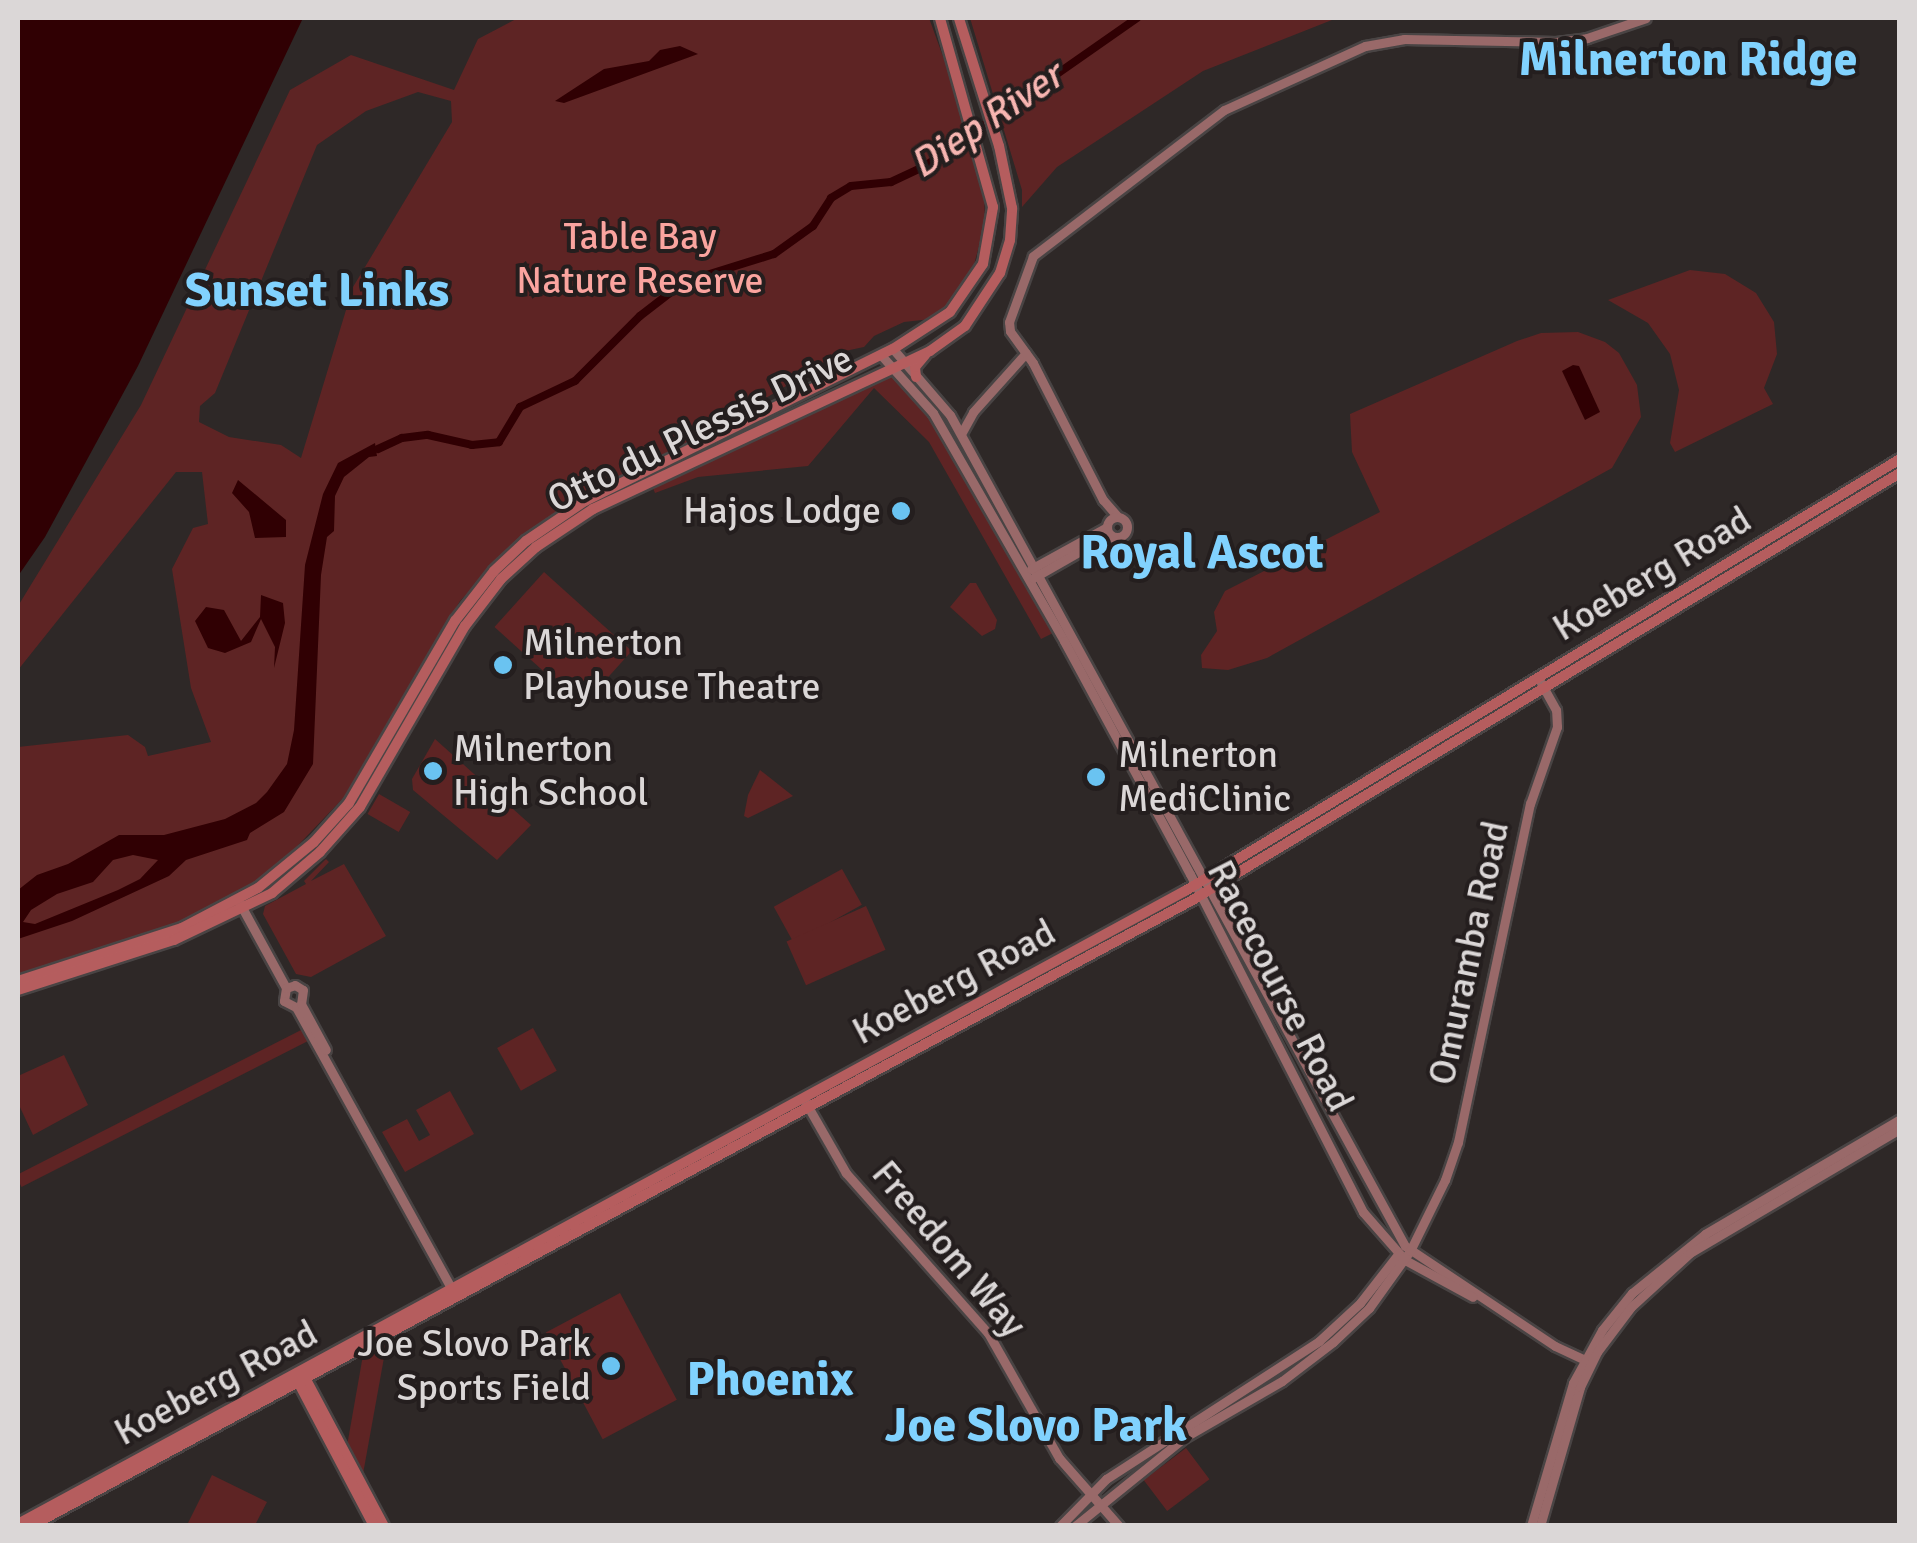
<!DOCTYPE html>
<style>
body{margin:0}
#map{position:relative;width:1917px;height:1543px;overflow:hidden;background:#2e2827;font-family:Signika,sans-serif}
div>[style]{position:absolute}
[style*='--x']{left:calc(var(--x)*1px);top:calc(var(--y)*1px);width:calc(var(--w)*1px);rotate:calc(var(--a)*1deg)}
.green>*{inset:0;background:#5e2424;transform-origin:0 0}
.water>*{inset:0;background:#300003}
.river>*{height:8px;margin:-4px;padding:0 4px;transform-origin:4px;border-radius:4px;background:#300003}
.roads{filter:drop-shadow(2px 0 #494444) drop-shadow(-2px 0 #494444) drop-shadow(0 2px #494444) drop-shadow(0 -2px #494444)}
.secondary>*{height:9px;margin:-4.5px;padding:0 4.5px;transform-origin:4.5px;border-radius:4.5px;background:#996969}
.secondary>.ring{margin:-4.5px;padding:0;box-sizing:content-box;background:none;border:9px solid #996969;border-radius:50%}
.primary>*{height:10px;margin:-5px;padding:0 5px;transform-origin:5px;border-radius:5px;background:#b55d5e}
.dots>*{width:28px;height:28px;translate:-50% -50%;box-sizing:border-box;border:5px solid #241e1e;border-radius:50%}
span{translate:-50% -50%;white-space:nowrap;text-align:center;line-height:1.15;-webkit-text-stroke:8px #241e1e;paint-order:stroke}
.park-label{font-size:38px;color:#faa49f}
.street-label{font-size:38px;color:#dbd7d7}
.poi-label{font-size:38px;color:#dbd7d7}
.right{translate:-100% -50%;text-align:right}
.left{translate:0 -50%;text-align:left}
.water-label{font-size:40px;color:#f7b5b1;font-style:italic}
.district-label{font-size:48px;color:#81d2fe;font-weight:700}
.frame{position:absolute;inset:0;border:20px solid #dbd7d7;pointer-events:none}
</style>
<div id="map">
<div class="green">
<div style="clip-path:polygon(evenodd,518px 18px,929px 18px,969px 128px,963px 134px,966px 141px,971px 136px,984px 189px,985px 224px,972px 272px,945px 308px,931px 319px,904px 322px,874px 336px,864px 347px,845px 351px,715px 428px,575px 500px,516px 542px,460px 601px,351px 790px,283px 861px,242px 891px,173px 926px,18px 976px,18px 747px,128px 735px,145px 747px,148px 756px,211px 742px,191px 688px,172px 569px,193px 528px,208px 524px,202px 472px,176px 472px,18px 670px,18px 606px,141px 405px,290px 90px,351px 55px,454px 90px,478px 39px,518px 18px,418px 92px,451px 101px,452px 122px,353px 287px,301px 458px,281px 445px,229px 437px,199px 422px,200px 406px,215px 393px,317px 145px,366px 111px,418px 92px)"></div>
<div style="clip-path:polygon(970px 18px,1337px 18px,1203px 71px,1057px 167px,1022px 207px,1022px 190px)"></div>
<div style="clip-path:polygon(1690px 270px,1725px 274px,1756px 293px,1774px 322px,1777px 354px,1764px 388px,1773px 404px,1675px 452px,1670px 443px,1679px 390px,1670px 354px,1648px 323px,1608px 300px)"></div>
<div style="clip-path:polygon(1578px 332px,1605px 342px,1619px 353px,1637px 385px,1641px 417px,1612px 468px,1267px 658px,1228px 670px,1202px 668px,1201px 655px,1217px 631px,1214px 612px,1225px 591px,1380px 512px,1352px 452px,1350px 414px,1517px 341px,1541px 333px)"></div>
<div style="clip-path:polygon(891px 368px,917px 394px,1064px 641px,1053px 633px,1041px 639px,929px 442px,874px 388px,808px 466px,698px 477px,655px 493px,650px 481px)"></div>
<div style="left:544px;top:572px;width:118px;height:74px;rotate:42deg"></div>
<div style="clip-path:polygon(970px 583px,976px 583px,997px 620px,995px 629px,982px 636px,950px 607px)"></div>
<div style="clip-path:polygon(435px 739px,531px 825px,497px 860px,413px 790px,412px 779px)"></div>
<div style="clip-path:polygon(760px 770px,793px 796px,748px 818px,744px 816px,748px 795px)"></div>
<div style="left:379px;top:794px;width:36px;height:23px;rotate:30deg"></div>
<div style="clip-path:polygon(326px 859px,329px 862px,311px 881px,344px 864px,386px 936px,311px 977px,296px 974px,263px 914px,265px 906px,306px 884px,304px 881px)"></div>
<div style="left:842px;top:869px;width:41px;height:78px;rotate:61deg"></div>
<div style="left:866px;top:906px;width:48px;height:87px;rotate:66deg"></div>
<div style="left:307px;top:1027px;width:13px;height:327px;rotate:63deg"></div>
<div style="left:533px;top:1028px;width:49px;height:41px;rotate:61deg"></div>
<div style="clip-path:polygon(64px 1055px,88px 1105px,33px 1135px,18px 1103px,18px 1076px)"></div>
<div style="clip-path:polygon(450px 1091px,474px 1134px,405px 1172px,382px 1132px,407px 1119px,419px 1141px,430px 1135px,416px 1110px)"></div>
<div style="left:620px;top:1293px;width:121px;height:84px;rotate:62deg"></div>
<div style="clip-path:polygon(387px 1341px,363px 1474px,347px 1446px,363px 1355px)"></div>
<div style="left:1186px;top:1448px;width:39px;height:53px;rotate:53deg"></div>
<div style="clip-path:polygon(212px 1475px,267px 1502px,255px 1525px,187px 1525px)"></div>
</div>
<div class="water">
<div style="clip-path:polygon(18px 18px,303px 18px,138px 366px,45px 537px,18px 576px)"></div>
<div style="clip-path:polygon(680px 46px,698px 54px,564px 103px,555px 101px,604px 69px,649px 61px,660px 50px)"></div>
<div style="clip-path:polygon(1573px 365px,1579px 366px,1600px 412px,1585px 420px,1562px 371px)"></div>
<div style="clip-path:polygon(evenodd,375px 443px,377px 456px,369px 457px,344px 477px,335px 496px,334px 531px,327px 537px,321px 575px,313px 764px,284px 812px,250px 833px,247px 840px,186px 860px,169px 876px,72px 921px,18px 939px,18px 890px,37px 875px,68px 864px,119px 835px,164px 835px,225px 819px,256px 803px,267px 792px,287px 764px,294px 730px,305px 565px,323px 494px,338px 463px,375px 443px,133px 855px,158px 860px,140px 879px,118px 890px,35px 924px,23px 922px,31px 910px,57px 894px,93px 882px,113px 860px,133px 855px)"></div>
<div style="clip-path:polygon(238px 480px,286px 520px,286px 537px,255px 538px,249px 512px,232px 493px)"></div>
<div style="clip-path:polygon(261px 595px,283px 603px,285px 623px,274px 668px,275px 647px,261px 619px,251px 642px,225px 653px,208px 648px,195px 621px,206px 607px,224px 610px,241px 641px,260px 617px)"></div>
</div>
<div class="river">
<div style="--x:378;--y:449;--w:26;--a:-25"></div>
<div style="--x:402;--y:438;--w:26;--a:-7"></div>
<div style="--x:428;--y:435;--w:45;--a:12.8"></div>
<div style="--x:472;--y:445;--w:27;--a:-6"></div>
<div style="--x:499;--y:442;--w:41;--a:-59"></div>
<div style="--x:520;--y:407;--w:61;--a:-25.3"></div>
<div style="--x:575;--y:381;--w:92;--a:-45"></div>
<div style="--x:640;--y:316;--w:56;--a:-37.7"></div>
<div style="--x:684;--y:282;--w:94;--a:-17.3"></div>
<div style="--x:774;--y:254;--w:48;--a:-35.7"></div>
<div style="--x:813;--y:226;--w:33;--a:-57"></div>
<div style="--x:831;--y:198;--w:23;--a:-31"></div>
<div style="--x:851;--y:186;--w:40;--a:-5.7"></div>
<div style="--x:891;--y:182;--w:38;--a:-25"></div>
<div style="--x:925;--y:166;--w:259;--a:-34.9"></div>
</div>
<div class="roads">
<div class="secondary">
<div style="--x:893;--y:349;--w:87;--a:49.2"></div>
<div style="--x:950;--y:415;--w:947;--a:61.3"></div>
<div style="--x:1405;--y:1246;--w:180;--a:33.7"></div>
<div style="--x:1555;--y:1346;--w:40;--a:25"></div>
<div style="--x:881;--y:355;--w:78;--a:48.1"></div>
<div style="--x:933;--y:413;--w:263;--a:60.1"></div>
<div style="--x:1064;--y:641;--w:265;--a:61.6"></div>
<div style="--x:1190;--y:874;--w:380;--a:62.9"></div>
<div style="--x:1363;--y:1212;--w:64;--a:48.8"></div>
<div style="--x:1405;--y:1260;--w:77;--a:28.6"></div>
<div style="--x:961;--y:434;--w:25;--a:-61"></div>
<div style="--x:973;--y:412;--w:79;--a:-48.1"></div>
<div style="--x:1118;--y:517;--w:23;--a:-131"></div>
<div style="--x:1103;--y:500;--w:154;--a:-117.1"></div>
<div style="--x:1033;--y:363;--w:39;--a:-126"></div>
<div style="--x:1010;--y:331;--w:9;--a:-96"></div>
<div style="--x:1009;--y:322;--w:70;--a:-70"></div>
<div style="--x:1033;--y:256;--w:240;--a:-37.4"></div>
<div style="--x:1224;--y:110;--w:155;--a:-24.4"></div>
<div style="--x:1365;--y:46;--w:40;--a:-10"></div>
<div style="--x:1404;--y:39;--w:152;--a:1.1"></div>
<div style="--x:1556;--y:42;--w:31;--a:-7"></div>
<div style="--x:1587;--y:38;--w:62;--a:-18.7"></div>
<div class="ring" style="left:1107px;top:517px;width:11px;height:11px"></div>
<div style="--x:1031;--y:569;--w:87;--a:-28.9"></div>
<div style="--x:1033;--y:578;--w:81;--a:-29.7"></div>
<div style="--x:1103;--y:538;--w:11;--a:-5"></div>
<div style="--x:239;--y:902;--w:98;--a:61.3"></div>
<div style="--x:286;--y:988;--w:13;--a:99"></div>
<div style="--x:284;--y:1001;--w:13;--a:27"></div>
<div style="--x:296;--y:1007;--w:327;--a:61.1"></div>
<div style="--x:286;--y:988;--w:9;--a:-18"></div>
<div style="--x:295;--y:985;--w:9;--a:32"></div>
<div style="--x:303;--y:990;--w:14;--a:98"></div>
<div style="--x:301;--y:1004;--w:52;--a:61.5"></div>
<div style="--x:803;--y:1098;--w:86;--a:60.2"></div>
<div style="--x:846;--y:1173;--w:214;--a:48.4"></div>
<div style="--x:988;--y:1333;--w:144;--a:60.4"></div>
<div style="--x:1059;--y:1458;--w:91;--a:48.6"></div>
<div style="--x:1060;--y:1526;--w:66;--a:-45.6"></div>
<div style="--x:1106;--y:1479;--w:254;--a:-32.9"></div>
<div style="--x:1319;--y:1341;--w:56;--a:-42.8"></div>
<div style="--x:1360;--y:1303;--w:63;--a:-52"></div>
<div style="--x:1075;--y:1526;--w:141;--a:-39"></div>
<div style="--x:1185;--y:1437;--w:112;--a:-30"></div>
<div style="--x:1282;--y:1381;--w:64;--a:-37.4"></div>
<div style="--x:1333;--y:1342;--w:50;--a:-43.4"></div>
<div style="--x:1369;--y:1308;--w:70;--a:-54.3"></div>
<div style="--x:1410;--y:1251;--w:79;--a:-63.8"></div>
<div style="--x:1445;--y:1180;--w:40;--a:-71.1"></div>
<div style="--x:1458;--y:1142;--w:346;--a:-78"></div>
<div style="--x:1530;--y:804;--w:82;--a:-70.7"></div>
<div style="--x:1557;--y:727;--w:17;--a:-93"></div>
<div style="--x:1556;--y:710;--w:31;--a:-119"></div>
<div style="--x:1531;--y:1526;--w:149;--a:-73.6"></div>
<div style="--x:1573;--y:1383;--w:60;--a:-61.3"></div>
<div style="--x:1602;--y:1330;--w:48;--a:-51"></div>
<div style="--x:1632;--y:1293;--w:94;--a:-38.9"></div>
<div style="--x:1705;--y:1234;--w:226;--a:-30.5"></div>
<div style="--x:1540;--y:1526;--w:145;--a:-73.9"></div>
<div style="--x:1580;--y:1387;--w:39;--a:-64"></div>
<div style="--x:1597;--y:1352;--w:56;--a:-52.9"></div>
<div style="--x:1631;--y:1307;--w:80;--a:-42.5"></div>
<div style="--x:1690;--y:1253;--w:244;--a:-30.6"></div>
</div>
<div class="primary">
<div style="--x:916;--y:377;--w:10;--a:-96"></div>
<div style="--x:915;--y:367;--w:16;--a:-50"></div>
<div style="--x:18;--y:981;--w:172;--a:-17.9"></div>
<div style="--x:182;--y:928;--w:86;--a:-27.8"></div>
<div style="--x:258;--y:888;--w:72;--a:-39.4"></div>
<div style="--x:314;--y:842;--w:52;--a:-48.1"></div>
<div style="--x:349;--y:803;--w:211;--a:-59.8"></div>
<div style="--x:455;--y:621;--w:63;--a:-52"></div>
<div style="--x:494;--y:571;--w:44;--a:-43.2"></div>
<div style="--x:526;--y:541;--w:71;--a:-34.1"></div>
<div style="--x:585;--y:501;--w:343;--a:-26.3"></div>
<div style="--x:893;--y:349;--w:68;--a:-33"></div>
<div style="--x:950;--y:312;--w:58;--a:-55.5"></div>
<div style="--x:983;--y:264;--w:58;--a:-80"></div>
<div style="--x:993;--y:207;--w:196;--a:-105.7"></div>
<div style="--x:18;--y:990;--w:164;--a:-17.8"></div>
<div style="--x:174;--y:940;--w:109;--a:-25.6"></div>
<div style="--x:272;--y:893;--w:63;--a:-40.5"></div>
<div style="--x:320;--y:852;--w:60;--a:-48.4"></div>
<div style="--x:360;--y:807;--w:209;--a:-59.9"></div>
<div style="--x:465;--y:626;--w:59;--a:-52.5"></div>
<div style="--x:501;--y:579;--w:47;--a:-42.4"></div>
<div style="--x:536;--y:547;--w:69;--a:-33.7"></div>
<div style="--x:593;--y:509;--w:372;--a:-25.1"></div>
<div style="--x:930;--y:351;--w:43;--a:-35.5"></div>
<div style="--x:965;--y:326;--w:64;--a:-56.6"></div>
<div style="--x:1000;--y:273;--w:34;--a:-73"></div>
<div style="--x:1010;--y:240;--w:32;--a:-86"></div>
<div style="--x:1012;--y:208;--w:63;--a:-101.8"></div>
<div style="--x:999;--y:146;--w:134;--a:-107.4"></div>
<div style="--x:302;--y:1372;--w:174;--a:62"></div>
<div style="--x:295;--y:1376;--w:170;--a:62.2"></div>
<div style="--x:18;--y:1524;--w:1328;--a:-28.48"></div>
<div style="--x:1185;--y:891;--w:835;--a:-31.14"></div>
<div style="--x:31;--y:1526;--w:1318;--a:-28.32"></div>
<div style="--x:1191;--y:901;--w:828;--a:-31.12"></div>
</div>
</div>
<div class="dots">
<div style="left:901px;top:511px;background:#6ac3f1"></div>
<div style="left:503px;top:665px;background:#6ac3f1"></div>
<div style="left:433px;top:771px;background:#6ac3f1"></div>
<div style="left:1096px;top:777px;background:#6ac3f1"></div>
<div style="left:611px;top:1366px;background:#6ac3f1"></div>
</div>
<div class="park-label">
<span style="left:640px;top:259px">Table Bay<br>Nature Reserve</span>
</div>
<div class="street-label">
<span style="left:700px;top:429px;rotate:-26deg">Otto du Plessis Drive</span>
<span style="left:1652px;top:574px;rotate:-31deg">Koeberg Road</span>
<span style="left:1469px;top:953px;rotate:-78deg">Omuramba Road</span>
<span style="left:954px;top:982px;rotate:-28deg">Koeberg Road</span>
<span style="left:1280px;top:986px;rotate:63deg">Racecourse Road</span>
<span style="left:949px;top:1249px;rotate:50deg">Freedom Way</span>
<span style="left:216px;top:1383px;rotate:-28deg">Koeberg Road</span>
</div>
<div class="poi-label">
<span class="right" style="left:881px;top:511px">Hajos Lodge</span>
<span class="left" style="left:523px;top:665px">Milnerton<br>Playhouse Theatre</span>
<span class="left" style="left:453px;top:771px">Milnerton<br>High School</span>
<span class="left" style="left:1118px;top:777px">Milnerton<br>MediClinic</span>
<span class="right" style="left:591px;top:1366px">Joe Slovo Park<br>Sports Field</span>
</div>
<div class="water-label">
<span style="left:986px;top:120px;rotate:-34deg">Diep River</span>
</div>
<div class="district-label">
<span style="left:1688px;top:60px">Milnerton Ridge</span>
<span style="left:317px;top:291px">Sunset Links</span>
<span style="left:1202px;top:553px">Royal Ascot</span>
<span style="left:770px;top:1380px">Phoenix</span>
<span style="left:1036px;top:1426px">Joe Slovo Park</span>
</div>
<div class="frame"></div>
</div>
